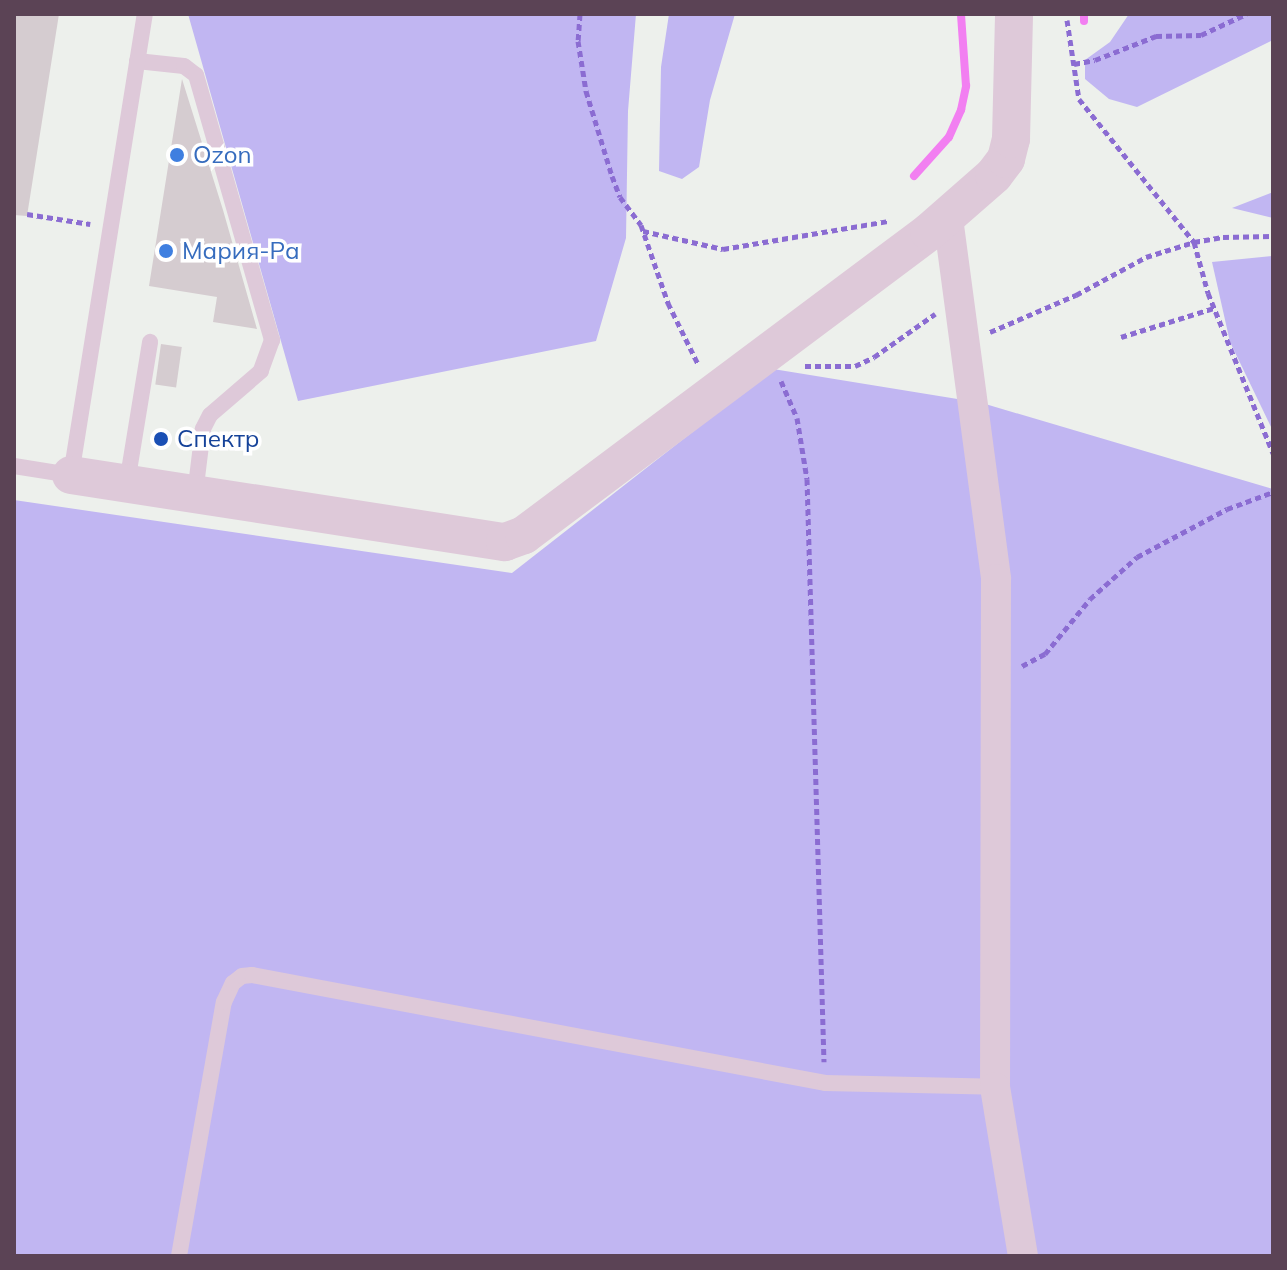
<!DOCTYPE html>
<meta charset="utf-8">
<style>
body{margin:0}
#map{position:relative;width:1287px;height:1270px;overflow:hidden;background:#edf0ec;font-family:Mulish,sans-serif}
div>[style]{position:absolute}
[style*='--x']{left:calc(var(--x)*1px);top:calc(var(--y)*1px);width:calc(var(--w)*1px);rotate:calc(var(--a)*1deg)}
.green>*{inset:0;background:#c1b6f2}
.stream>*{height:8px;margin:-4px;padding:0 4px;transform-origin:4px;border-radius:4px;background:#f27ff1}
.building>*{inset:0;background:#d5ccd0;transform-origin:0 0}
.path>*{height:5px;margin-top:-2.5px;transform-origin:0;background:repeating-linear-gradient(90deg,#8b6cd2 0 6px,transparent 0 10px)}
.service>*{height:16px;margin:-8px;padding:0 8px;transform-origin:8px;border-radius:8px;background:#dec9d9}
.minor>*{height:30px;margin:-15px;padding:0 15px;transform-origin:15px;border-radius:15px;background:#dec9d9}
.tertiary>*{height:38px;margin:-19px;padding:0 19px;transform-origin:19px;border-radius:19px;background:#dec9d9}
.dots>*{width:22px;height:22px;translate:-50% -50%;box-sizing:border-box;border:4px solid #fff;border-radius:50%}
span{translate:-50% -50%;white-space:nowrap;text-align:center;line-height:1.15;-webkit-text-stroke:7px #fff;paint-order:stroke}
.shop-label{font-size:24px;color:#366cbe}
.left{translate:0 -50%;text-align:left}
.transit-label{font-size:24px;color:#164399}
.frame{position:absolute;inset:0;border:16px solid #5b4355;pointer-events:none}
</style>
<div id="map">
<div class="green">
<div style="clip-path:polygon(188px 14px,636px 14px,628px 111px,626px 238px,596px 341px,298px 401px)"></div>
<div style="clip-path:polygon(669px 14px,735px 14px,710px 100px,699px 167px,682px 179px,659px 171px,661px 67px)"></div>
<div style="clip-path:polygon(1129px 14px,1273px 14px,1273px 40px,1137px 107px,1109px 99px,1085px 79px,1085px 60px,1110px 42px)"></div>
<div style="clip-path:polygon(1273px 192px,1273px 218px,1232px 208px)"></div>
<div style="clip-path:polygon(1273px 256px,1273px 431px,1230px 342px,1212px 262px)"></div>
<div style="clip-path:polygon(773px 369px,982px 403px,1273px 489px,1273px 1256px,14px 1256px,14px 500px,512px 573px)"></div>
</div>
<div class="stream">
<div style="--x:1084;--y:14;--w:7;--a:90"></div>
<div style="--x:914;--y:176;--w:52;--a:-48.1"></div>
<div style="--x:949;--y:137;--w:30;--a:-66"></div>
<div style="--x:961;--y:110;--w:25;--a:-78"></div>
<div style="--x:966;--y:86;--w:72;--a:-94"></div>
</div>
<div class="building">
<div style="clip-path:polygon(14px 14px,59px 14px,27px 216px,14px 215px)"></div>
<div style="clip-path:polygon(182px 79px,223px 210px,257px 329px,213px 322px,217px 297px,149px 286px)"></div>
<div style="left:161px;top:344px;width:21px;height:41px;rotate:8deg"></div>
</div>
<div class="path">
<div style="--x:580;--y:14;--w:27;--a:94"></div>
<div style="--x:578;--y:41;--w:51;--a:80.9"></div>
<div style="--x:586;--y:91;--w:89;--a:73"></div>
<div style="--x:612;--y:176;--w:22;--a:69"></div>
<div style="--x:620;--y:197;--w:35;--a:53"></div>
<div style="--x:641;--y:225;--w:83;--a:70.9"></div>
<div style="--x:668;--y:303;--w:68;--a:63.8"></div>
<div style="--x:1067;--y:20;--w:80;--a:81.4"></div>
<div style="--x:1079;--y:99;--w:184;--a:51.2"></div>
<div style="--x:1194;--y:242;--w:29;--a:-10"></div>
<div style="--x:1223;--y:237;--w:50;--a:-1.1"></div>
<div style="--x:1074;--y:64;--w:21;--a:-11"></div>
<div style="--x:1095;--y:60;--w:66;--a:-21.5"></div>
<div style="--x:1156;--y:36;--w:45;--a:-1.3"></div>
<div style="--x:1201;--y:35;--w:50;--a:-25"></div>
<div style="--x:27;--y:214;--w:64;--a:9"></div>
<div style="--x:643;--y:231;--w:82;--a:12.7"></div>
<div style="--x:723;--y:249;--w:167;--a:-9.6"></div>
<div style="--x:990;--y:332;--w:94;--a:-23.3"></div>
<div style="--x:1076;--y:295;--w:80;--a:-28.5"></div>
<div style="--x:1146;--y:257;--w:50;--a:-17.4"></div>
<div style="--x:1194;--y:242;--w:53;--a:74.6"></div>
<div style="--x:1208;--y:293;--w:173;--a:67.9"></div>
<div style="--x:1121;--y:337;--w:97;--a:-17.3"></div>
<div style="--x:805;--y:366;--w:50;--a:0"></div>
<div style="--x:855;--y:366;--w:21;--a:-25"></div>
<div style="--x:874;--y:357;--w:75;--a:-35.2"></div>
<div style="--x:781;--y:381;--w:40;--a:66.6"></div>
<div style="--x:797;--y:418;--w:62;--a:80.7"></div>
<div style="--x:807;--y:479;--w:583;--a:88.33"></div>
<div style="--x:1022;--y:666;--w:26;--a:-28"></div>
<div style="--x:1045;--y:654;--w:71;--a:-50.7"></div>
<div style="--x:1090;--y:599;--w:63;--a:-41.8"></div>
<div style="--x:1137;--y:557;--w:102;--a:-28.1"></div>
<div style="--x:1227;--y:509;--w:49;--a:-20.3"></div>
</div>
<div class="service">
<div style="--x:137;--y:61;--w:47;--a:6.1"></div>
<div style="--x:184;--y:66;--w:15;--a:37"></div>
<div style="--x:196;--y:75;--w:276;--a:74"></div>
<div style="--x:272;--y:340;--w:33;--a:110"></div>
<div style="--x:261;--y:371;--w:67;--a:139.2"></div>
<div style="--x:210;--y:415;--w:16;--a:117"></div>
<div style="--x:203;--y:429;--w:65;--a:97"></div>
<div style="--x:14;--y:466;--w:58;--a:9"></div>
<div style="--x:71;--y:475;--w:467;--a:-80.9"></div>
<div style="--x:127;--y:483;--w:143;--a:-80.7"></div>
<div style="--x:179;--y:1256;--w:258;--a:-80"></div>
<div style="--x:224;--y:1002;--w:21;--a:-65"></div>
<div style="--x:233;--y:983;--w:11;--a:-38"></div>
<div style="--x:242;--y:976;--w:10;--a:-6"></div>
<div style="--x:252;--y:975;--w:583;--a:10.67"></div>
<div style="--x:825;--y:1083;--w:170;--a:1.3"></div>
</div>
<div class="minor">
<div style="--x:948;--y:218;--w:364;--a:82.4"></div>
<div style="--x:996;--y:579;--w:508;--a:90.11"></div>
<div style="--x:995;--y:1087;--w:171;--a:80.6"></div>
</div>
<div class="tertiary">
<div style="--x:71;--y:475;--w:439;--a:8.8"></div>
<div style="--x:505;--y:542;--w:20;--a:-20"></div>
<div style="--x:524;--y:535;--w:506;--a:-36.8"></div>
<div style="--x:929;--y:232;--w:86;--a:-41.2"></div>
<div style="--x:994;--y:175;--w:20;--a:-53"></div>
<div style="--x:1006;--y:159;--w:21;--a:-76"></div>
<div style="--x:1011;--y:139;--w:125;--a:-88.6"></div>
</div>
<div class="dots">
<div style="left:177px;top:155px;background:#3f7fe0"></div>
<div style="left:166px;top:251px;background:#3f7fe0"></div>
<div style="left:161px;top:439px;background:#1a4fb4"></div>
</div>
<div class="shop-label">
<span class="left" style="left:193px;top:155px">Ozon</span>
<span class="left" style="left:182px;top:251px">Мария-Ра</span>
</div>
<div class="transit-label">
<span class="left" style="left:177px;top:439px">Спектр</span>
</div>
<div class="frame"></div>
</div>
